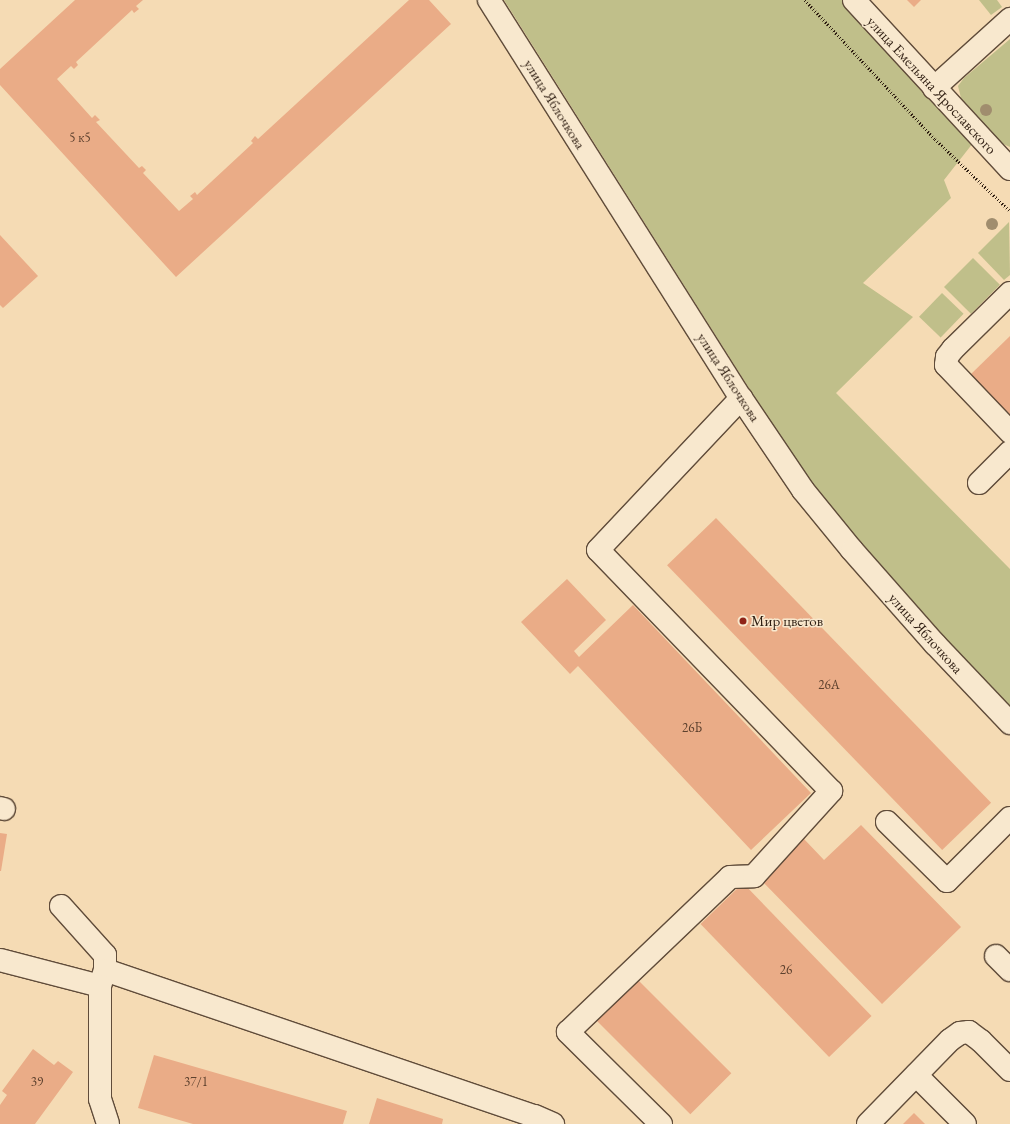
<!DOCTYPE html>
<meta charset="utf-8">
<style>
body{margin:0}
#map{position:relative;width:1010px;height:1124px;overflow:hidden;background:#f5dbb4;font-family:"EB Garamond",serif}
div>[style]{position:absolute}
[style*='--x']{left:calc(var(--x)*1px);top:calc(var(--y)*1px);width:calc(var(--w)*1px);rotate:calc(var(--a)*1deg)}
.green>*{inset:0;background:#c0bf8a;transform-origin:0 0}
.building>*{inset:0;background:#eaac87;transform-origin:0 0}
.path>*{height:2.5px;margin-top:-1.25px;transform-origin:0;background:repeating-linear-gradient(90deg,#2e1d11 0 1px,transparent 0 3px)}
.roads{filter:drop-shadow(1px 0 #604c3a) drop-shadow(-1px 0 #604c3a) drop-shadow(0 1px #604c3a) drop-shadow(0 -1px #604c3a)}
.minor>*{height:22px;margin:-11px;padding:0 11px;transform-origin:11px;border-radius:11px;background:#f8e8ce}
.trees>*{width:12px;height:12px;margin:-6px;border-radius:50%;background:#a08d6e}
.dots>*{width:11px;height:11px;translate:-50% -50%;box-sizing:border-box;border:2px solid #f8e8ce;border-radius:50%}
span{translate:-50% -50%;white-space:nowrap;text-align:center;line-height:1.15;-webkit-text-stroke:3px #f8e8ce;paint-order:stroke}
.number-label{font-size:13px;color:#5d412e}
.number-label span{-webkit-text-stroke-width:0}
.street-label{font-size:15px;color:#2e1d11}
.poi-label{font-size:15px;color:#2e1d11}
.left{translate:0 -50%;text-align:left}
</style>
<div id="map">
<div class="green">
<div style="clip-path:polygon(504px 0,842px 0,973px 143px,944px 180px,951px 198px,863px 283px,913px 317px,836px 393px,1010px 569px,1010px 710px,926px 618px,835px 514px,793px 458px)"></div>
<div style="clip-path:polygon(979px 0,997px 0,1002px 7px,991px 15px)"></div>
<div style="clip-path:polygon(1010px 39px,1010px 147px,1001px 143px,961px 98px,958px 86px,964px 78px)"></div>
<div style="clip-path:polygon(1009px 222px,1010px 275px,1004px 280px,978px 253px)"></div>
<div style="left:973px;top:258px;width:38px;height:41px;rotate:45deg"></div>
<div style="left:942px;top:293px;width:30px;height:33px;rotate:44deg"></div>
</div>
<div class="building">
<div style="clip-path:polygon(75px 0,143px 0,136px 6px,139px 9px,134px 13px,132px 10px,76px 62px,78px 65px,74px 69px,71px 66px,57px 79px,92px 118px,95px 115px,100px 120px,96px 122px,139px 168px,142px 166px,146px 170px,143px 173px,179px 211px,193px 199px,190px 196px,195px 192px,197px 195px,253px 143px,251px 141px,255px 136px,258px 139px,409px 0,429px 0,451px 24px,176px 277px,0 85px,0 69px)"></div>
<div style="clip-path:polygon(907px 0,921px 0,914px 7px)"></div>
<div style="clip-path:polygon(0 235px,38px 276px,3px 308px,0 305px)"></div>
<div style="clip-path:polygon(1010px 336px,1010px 418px,969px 376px)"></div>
<div style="left:716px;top:518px;width:396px;height:68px;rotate:46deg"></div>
<div style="clip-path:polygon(567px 579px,606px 620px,574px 651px,579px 657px,633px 605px,811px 793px,751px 850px,578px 666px,570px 674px,521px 622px)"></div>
<div style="clip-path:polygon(861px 825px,961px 927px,882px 1004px,761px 880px,804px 839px,824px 860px)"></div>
<div style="clip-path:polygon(0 833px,7px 834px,1px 871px,0 871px)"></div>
<div style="left:743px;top:883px;width:185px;height:59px;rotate:46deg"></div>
<div style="left:638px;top:980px;width:132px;height:58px;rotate:45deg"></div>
<div style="clip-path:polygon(33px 1049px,54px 1065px,58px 1061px,73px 1072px,35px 1124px,0 1124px,0 1105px,7px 1095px,2px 1091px)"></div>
<div style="clip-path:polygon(154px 1055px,347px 1111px,343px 1124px,193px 1124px,138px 1108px)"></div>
<div style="clip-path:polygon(377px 1098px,443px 1119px,442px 1124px,369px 1124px)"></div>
<div style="clip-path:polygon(914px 1113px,925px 1124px,903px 1124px)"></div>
</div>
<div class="path">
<div style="--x:805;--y:0;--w:190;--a:46.9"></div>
<div style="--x:935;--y:139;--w:104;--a:43.8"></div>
</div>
<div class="roads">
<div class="minor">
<div style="--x:489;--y:0;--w:471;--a:57.7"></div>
<div style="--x:741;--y:398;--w:111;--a:56"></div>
<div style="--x:803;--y:490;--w:77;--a:50.8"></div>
<div style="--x:852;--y:550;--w:125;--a:48.6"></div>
<div style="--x:935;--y:644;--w:109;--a:46.5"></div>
<div style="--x:854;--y:0;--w:230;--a:47.3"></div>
<div style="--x:934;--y:88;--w:103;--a:-42.2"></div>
<div style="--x:1010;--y:293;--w:80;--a:135.5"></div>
<div style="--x:953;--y:349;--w:10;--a:127"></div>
<div style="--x:947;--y:357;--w:8;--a:97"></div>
<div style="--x:946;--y:365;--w:93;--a:46.3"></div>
<div style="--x:979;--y:483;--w:44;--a:-45"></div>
<div style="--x:0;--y:808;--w:4;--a:14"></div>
<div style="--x:887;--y:822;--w:84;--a:44.5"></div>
<div style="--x:947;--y:881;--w:89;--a:-45"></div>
<div style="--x:61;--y:906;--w:66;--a:48.1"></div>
<div style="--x:105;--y:955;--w:15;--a:90"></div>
<div style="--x:996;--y:956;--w:20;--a:45"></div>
<div style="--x:0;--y:960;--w:103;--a:14.6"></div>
<div style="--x:100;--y:986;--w:17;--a:-73"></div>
<div style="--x:105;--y:970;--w:454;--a:18.8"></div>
<div style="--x:535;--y:1116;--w:20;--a:24"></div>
<div style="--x:100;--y:986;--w:113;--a:90"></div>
<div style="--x:100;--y:1099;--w:26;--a:72"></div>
<div style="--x:916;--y:1075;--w:69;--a:45"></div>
<div style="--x:661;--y:1124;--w:131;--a:-135.3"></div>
<div style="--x:568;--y:1032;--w:224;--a:-43.7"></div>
<div style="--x:730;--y:877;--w:24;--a:-2"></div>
<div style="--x:754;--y:876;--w:115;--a:-47.8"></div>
<div style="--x:831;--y:791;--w:335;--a:-134"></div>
<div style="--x:598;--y:550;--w:209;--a:-46.7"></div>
<div style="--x:868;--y:1124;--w:117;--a:-45.7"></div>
<div style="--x:950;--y:1040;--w:12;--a:-35"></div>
<div style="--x:960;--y:1033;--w:9;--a:-6"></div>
<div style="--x:969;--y:1032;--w:15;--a:37"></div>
<div style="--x:981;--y:1041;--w:41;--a:45"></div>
</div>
</div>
<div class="trees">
<div style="left:986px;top:110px"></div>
<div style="left:992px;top:224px"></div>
</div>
<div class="dots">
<div style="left:743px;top:621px;background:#8f2418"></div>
</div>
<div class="number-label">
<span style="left:80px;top:138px">5 к5</span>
<span style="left:829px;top:685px">26А</span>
<span style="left:692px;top:728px">26Б</span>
<span style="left:786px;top:970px">26</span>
<span style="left:37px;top:1082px">39</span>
<span style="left:196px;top:1082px">37/1</span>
</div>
<div class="street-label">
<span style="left:932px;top:85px;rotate:47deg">улица Емельяна Ярославского</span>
<span style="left:555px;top:104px;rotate:58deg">улица Яблочкова</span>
<span style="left:729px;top:377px;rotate:57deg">улица Яблочкова</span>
<span style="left:926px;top:633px;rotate:48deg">улица Яблочкова</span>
</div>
<div class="poi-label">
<span class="left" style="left:751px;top:621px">Мир цветов</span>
</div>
</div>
